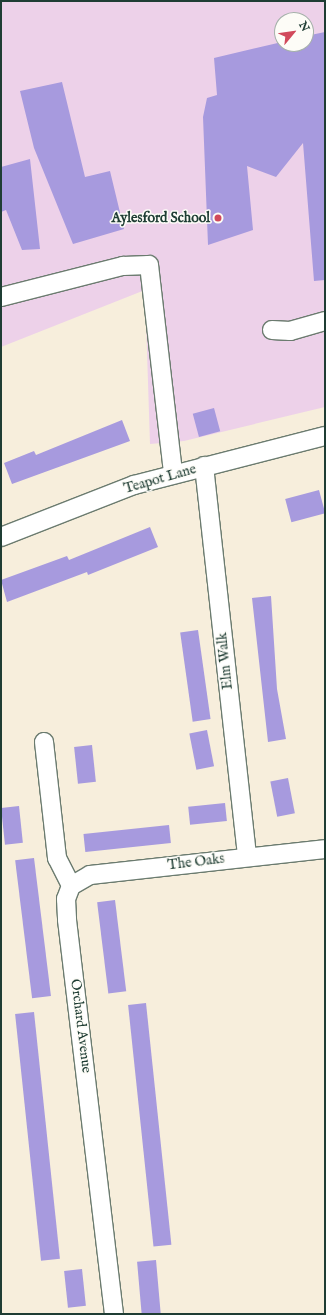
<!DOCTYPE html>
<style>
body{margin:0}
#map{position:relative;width:326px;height:1315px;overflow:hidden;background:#f7eedc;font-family:"IM FELL English",serif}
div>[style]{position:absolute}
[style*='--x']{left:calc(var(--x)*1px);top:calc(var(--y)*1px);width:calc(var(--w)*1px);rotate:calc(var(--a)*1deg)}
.built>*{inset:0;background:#edd1e9}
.building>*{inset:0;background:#a79ade;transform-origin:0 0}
.roads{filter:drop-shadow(1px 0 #6b7b6f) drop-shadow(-1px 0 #6b7b6f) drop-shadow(0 1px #6b7b6f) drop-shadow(0 -1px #6b7b6f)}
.minor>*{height:18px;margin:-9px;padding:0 9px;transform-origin:9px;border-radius:9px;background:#fff}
.dots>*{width:11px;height:11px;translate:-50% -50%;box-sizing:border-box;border:2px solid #fdfcf7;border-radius:50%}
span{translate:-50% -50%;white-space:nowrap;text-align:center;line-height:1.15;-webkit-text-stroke:3px #fdfcf7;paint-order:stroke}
.poi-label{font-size:14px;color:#1f3d34;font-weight:700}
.right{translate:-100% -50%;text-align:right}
.street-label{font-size:14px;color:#1f3d34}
.frame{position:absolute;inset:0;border:2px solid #1f3d34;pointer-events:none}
.north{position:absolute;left:274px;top:12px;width:40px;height:40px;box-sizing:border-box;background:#fdfcf7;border:1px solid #a4b0a9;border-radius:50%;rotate:61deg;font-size:11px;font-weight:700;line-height:16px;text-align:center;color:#1f3d34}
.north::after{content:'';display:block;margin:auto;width:14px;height:18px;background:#d1495b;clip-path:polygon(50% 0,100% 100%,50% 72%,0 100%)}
</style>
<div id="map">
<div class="built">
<div style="clip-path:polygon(evenodd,1px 1px,325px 1px,325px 407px,184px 441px,150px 444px,145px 290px,1px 347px,1px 1px,282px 20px,306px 20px,306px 44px,282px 44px,282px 20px)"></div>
</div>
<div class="building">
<div style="clip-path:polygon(325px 32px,325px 280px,314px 281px,303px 143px,276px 177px,247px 166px,253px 230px,208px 245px,203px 117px,207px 98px,217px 95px,214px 58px,282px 42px,306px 44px,306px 36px)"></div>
<div style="clip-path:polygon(62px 82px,85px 177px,110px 171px,124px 229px,73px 244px,34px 148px,20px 91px)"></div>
<div style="clip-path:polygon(30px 159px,40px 249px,22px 250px,6px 210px,1px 212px,1px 167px)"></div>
<div style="left:214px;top:408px;width:24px;height:22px;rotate:75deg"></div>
<div style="clip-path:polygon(122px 420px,130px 441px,12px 484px,4px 463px,34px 451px,36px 455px)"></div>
<div style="left:319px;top:490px;width:24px;height:35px;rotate:75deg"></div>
<div style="clip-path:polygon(150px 527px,158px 547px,88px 575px,87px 572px,7px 602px,1px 580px,67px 556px,69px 560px)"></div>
<div style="clip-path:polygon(271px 596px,277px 689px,286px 739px,268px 742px,252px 598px)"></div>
<div style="left:198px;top:630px;width:90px;height:18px;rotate:82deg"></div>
<div style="left:207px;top:730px;width:37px;height:18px;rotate:79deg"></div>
<div style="left:92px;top:745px;width:37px;height:18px;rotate:84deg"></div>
<div style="left:288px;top:778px;width:36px;height:18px;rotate:79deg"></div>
<div style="left:225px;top:803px;width:18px;height:37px;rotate:84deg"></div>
<div style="left:19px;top:806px;width:37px;height:18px;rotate:84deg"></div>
<div style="left:169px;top:825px;width:18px;height:86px;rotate:84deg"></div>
<div style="left:34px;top:858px;width:139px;height:19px;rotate:83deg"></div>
<div style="left:115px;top:900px;width:92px;height:18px;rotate:83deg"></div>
<div style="left:146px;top:1003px;width:243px;height:18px;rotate:84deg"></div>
<div style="left:34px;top:1012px;width:248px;height:19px;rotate:84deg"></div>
<div style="left:156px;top:1260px;width:54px;height:19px;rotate:85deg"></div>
<div style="left:82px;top:1269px;width:37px;height:18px;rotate:84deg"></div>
</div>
<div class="roads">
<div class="minor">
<div style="--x:1;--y:297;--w:126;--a:-14.3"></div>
<div style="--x:123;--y:266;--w:26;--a:-2"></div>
<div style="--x:149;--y:265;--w:209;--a:83.4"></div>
<div style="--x:272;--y:330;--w:18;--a:3"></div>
<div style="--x:290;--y:331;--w:36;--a:-16"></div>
<div style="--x:204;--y:466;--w:392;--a:83.7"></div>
<div style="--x:1;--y:537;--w:143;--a:-21.4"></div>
<div style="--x:134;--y:485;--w:197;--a:-14.4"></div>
<div style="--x:44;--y:742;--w:117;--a:83.6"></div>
<div style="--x:57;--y:858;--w:31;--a:63"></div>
<div style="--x:71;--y:886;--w:14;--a:111"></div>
<div style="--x:66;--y:899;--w:21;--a:87"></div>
<div style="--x:67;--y:920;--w:397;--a:83.2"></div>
<div style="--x:71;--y:886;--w:22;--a:-30"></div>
<div style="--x:90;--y:875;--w:236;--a:-6.3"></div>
</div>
</div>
<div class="dots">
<div style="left:218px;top:218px;background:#d1495b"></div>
</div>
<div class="poi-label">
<span class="right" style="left:210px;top:218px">Aylesford School</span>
</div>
<div class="street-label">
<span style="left:160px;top:479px;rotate:-16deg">Teapot Lane</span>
<span style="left:225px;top:661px;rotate:-96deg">Elm Walk</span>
<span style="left:196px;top:862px;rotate:-7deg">The Oaks</span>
<span style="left:81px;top:1026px;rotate:83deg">Orchard Avenue</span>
</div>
<div class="frame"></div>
<div class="north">N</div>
</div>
